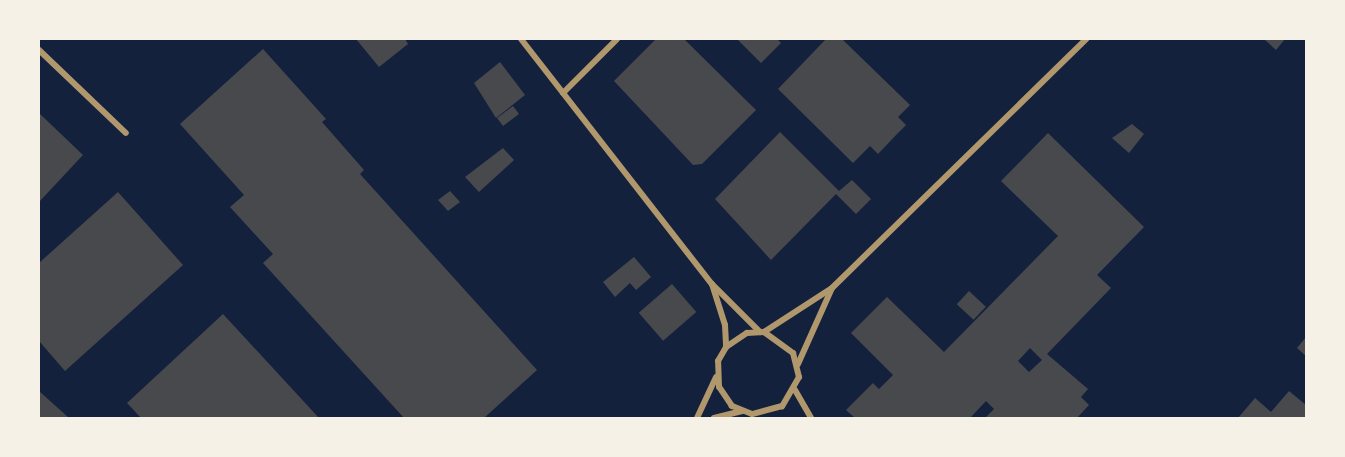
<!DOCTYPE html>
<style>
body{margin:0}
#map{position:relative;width:1345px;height:457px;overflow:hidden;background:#14213d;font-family:Lora,serif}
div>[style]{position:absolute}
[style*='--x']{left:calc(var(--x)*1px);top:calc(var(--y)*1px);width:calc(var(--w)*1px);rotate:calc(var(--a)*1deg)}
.building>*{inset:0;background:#48494c;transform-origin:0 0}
.minor>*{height:6px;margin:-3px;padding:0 3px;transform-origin:3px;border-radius:3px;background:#b1986c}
span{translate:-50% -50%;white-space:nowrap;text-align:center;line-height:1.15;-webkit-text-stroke:6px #f6f1e7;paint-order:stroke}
.frame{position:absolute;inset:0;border:40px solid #f6f1e7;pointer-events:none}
</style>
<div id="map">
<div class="building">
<div style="clip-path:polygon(356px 39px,405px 39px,408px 44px,379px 67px)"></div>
<div style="clip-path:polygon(656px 39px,684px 39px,756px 110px,702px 164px,693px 165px,614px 81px)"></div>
<div style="clip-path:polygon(737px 39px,777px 39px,781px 43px,761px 63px)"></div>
<div style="clip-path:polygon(826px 39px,842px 39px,910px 105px,898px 117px,906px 125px,897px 134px,878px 154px,870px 146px,853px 163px,778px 89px)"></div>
<div style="clip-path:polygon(1264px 39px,1285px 39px,1276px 50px)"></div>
<div style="clip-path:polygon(263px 49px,326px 119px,322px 122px,364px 170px,360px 174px,537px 370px,484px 418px,404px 418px,263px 263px,273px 254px,230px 207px,244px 195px,180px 124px)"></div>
<div style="clip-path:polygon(500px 62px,525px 95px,496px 118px,474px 83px)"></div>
<div style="left:513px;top:106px;width:10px;height:20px;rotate:53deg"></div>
<div style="clip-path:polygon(39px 113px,83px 155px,39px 202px)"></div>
<div style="clip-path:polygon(1132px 124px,1144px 134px,1129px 153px,1112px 138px)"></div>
<div style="clip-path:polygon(780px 132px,839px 191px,852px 180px,871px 199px,856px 214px,836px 194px,771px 260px,715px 199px)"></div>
<div style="clip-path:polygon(evenodd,1048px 133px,1144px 227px,1097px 275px,1111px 288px,1047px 354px,1088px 389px,1081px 397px,1089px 405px,1077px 418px,985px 418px,994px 409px,986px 401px,970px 418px,855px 418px,846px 410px,873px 383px,879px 389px,893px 375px,851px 333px,887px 297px,944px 352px,1058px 236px,1001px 181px,1048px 133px,1030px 348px,1042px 360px,1029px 372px,1018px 361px,1030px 348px)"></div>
<div style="clip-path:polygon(503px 148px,514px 160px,479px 192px,465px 177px)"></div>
<div style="clip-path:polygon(450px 191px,460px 202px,448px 211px,438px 200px)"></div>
<div style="clip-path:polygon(118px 192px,183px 265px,65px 371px,39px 341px,39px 263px)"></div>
<div style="clip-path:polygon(634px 257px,651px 277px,636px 290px,630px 283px,615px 297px,603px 282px)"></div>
<div style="left:672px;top:284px;width:37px;height:44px;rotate:49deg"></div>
<div style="left:969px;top:291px;width:23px;height:18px;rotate:43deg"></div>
<div style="clip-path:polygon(223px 314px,319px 418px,141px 418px,127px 403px)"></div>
<div style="clip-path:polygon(1306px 337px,1306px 356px,1297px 348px)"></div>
<div style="clip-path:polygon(39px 391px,69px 418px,39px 418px)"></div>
<div style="clip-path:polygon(1289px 391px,1306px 405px,1306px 418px,1238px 418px,1255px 398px,1271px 412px)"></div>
</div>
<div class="minor">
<div style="--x:521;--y:39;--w:311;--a:52.1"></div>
<div style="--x:712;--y:284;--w:68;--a:45"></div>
<div style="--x:39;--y:50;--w:120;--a:43.7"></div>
<div style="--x:563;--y:93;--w:76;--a:-45"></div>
<div style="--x:712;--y:284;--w:43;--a:72.4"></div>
<div style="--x:725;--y:325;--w:22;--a:87"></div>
<div style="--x:764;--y:332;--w:36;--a:36"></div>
<div style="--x:793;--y:353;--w:25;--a:76"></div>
<div style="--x:799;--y:377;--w:34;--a:120"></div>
<div style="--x:782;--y:406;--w:31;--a:165"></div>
<div style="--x:752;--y:414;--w:22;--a:-158"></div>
<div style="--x:732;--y:406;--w:23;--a:-124"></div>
<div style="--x:719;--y:387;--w:26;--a:-92"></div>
<div style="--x:718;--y:361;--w:16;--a:-60"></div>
<div style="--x:726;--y:347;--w:25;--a:-34"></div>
<div style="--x:747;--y:333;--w:17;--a:-3"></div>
<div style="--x:764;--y:332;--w:81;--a:-32.9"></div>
<div style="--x:832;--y:288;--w:356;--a:-44.4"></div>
<div style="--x:798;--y:364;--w:83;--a:-65.9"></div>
<div style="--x:795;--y:390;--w:32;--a:60"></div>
<div style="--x:697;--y:418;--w:45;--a:-65.1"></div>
<div style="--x:714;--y:418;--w:29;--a:-14"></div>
</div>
<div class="frame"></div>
</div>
